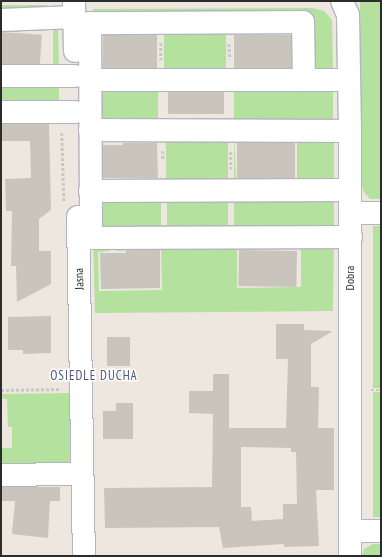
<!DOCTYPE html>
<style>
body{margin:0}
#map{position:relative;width:382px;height:557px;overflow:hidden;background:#ede7df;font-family:"PT Sans Narrow",sans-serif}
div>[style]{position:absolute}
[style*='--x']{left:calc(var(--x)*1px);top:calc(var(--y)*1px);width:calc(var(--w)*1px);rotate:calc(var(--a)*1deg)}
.green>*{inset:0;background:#b5e19e;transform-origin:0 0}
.building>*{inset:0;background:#c9c5bd;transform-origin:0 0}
.path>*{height:2.5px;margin-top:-1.25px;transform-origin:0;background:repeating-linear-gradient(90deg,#c8c8c8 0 3px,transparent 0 5px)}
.roads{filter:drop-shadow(1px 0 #b2b5bf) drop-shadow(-1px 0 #b2b5bf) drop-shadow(0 1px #b2b5bf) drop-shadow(0 -1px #b2b5bf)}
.minor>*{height:22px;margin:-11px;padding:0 11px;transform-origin:11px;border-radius:11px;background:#fff}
span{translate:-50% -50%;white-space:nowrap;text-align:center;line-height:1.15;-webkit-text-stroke:3px #fff;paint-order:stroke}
.street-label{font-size:12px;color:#2c2c2c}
.neighbourhood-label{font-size:13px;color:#4e567b;letter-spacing:1px}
.frame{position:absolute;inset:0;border:2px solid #2c2c2c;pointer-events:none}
</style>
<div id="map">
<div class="green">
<div style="clip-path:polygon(360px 1px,381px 1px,381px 199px,370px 199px,364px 192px,362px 186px)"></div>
<div style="left:1px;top:5px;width:47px;height:7px"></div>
<div style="clip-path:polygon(313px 8px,324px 11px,332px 20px,333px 69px,306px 70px,305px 21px,92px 22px,93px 9px)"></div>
<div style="left:164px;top:25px;width:62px;height:52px"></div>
<div style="clip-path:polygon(53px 28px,58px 29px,59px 70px,53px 70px)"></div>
<div style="left:59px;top:79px;width:29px;height:58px;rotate:90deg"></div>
<div style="left:93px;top:83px;width:65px;height:44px"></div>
<div style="left:234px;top:83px;width:99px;height:43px"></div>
<div style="left:166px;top:133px;width:62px;height:54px"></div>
<div style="clip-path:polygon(234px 133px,236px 179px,297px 179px,297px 141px,334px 134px,334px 187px,234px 187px)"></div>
<div style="left:167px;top:193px;width:61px;height:42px"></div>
<div style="left:234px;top:193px;width:100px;height:41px"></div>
<div style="left:93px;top:194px;width:68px;height:41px"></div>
<div style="left:373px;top:226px;width:8px;height:162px"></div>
<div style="clip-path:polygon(288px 240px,334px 240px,333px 311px,95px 313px,93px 241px,110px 241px,110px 251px,98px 252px,99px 291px,162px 290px,161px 245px,124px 246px,124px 251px,116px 251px,116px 241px,282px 241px,282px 248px,276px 249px,276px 244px,237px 244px,237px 288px,301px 287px,301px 248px,288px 248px)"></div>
<div style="left:373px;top:392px;width:8px;height:125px"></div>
<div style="clip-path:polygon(71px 393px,72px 469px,1px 470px,1px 448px,12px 448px,12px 427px,8px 427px,7px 399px,1px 398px,1px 394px)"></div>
<div style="clip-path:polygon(373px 544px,381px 544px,381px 556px,362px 556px,364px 549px)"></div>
</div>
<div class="building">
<div style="left:1px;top:32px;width:41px;height:32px;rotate:4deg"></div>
<div style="left:103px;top:35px;width:54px;height:33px"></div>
<div style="left:234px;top:35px;width:57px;height:33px"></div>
<div style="left:168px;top:92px;width:56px;height:22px"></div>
<div style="clip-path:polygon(1px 124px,49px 124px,51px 210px,39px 219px,39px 251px,51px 251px,51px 284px,17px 302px,16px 266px,11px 266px,12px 211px,6px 211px,5px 179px,31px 178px,30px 141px,1px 141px)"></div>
<div style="clip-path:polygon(123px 143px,157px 143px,158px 178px,103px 178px,103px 145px,123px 145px)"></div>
<div style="left:237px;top:143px;width:58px;height:35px"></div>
<div style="clip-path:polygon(125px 250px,160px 250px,160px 288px,101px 289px,100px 253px,126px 253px)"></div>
<div style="left:239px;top:250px;width:58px;height:36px;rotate:1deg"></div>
<div style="clip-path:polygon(51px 316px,51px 353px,23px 354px,23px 350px,8px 350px,8px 317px)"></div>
<div style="clip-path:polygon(evenodd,276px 324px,304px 324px,304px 330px,333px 331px,311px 344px,311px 387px,319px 387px,318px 428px,334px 428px,334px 490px,316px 490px,319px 546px,284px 547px,284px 544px,223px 548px,219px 527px,105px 528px,104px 488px,212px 487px,213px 414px,189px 413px,189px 391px,213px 391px,213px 374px,229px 374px,229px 428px,286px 428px,288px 359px,276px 359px,276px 324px,241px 447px,291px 448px,291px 452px,296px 452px,297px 504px,283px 504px,283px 519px,252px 521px,251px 507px,241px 507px,241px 447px)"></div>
<div style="left:107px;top:337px;width:23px;height:29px"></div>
<div style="clip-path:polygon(116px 403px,133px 403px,133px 439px,103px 439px,103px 411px,116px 411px)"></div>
<div style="clip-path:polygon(1px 487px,60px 487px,60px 501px,50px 501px,48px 538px,12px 534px,15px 501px,1px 501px)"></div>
</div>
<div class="path">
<div style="--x:161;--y:43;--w:17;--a:90"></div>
<div style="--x:229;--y:44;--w:15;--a:86"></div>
<div style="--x:62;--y:133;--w:69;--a:88.3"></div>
<div style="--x:163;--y:151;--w:10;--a:90"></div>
<div style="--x:231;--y:152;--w:17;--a:90"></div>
<div style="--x:1;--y:390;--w:59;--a:-1"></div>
<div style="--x:371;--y:390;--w:10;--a:0"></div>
</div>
<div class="roads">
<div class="minor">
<div style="--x:74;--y:1;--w:50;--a:88.9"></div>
<div style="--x:342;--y:1;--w:15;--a:67"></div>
<div style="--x:348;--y:15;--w:116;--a:89"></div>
<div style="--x:350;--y:131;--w:425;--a:90"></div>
<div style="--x:1;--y:20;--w:73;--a:-2.4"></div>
<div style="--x:1;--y:76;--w:74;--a:0"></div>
<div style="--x:90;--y:80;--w:259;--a:0"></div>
<div style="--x:304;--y:80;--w:58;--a:-91"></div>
<div style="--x:303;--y:22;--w:213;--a:179.7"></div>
<div style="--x:90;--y:23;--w:215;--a:89.7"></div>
<div style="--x:91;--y:238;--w:260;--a:-0.2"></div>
<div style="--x:1;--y:112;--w:74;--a:0"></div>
<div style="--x:90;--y:130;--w:260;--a:0.2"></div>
<div style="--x:90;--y:191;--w:260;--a:-0.2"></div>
<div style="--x:351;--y:213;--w:30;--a:0"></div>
<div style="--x:78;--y:217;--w:339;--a:89"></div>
<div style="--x:1;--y:475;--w:69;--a:-0.8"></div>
<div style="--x:350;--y:531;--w:31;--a:0"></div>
</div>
</div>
<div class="street-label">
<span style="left:350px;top:278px;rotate:-90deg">Dobra</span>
<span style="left:79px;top:279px;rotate:-92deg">Jasna</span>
</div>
<div class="neighbourhood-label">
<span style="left:94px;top:376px">OSIEDLE DUCHA</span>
</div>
<div class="frame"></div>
</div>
